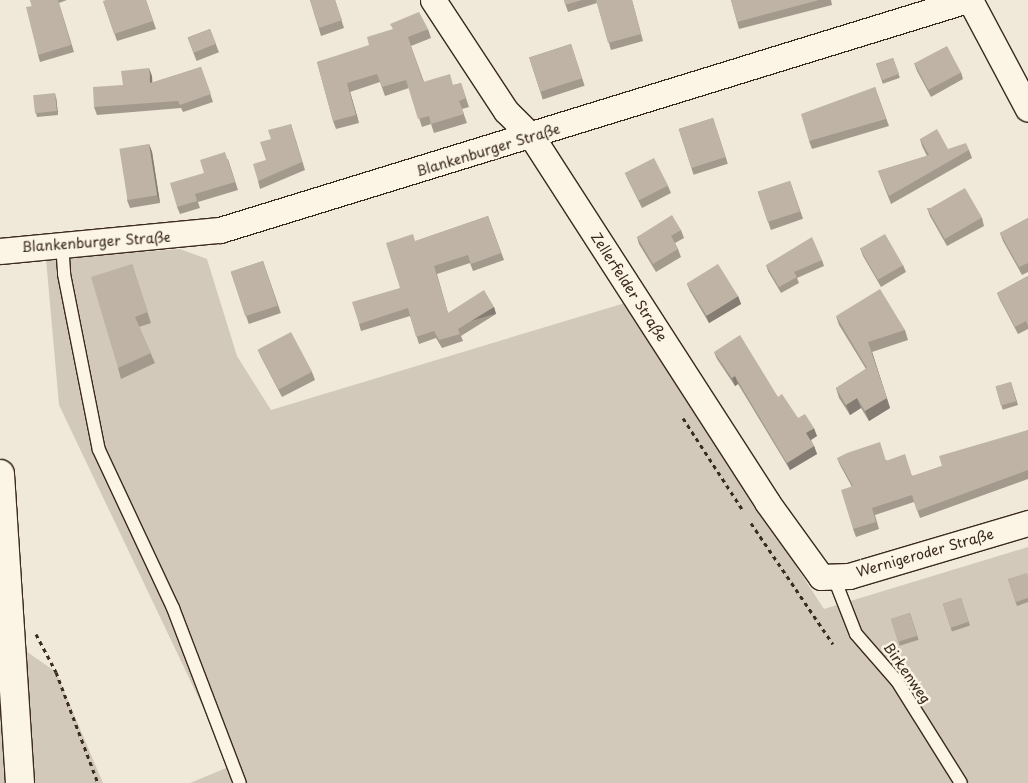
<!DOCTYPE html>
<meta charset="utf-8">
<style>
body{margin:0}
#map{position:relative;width:1028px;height:783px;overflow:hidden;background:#f0e9d9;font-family:"Playpen Sans",sans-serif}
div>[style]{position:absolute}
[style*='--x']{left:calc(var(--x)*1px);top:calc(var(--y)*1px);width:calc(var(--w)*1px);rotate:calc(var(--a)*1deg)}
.green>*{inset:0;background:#d2c9ba}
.path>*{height:3px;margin-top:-1.5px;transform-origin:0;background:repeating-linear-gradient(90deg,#3b2a1e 0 4px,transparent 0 8px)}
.roads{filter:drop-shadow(1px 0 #3b2a1e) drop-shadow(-1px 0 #3b2a1e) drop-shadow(0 1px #3b2a1e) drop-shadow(0 -1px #3b2a1e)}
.service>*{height:12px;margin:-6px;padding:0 6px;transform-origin:6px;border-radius:6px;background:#fcf5e5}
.minor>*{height:25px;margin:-12.5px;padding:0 12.5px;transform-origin:12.5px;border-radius:12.5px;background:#fcf5e5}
.secondary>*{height:28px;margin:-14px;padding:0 14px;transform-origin:14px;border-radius:14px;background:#fcf5e5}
.wall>*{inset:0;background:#a39a8d;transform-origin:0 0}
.shaded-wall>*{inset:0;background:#857d73;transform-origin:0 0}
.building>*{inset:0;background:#beb3a4;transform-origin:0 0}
span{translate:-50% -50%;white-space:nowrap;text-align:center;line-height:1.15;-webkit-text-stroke:5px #fcf5e5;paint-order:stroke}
.street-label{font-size:14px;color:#3b2a1e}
</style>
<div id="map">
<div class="green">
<div style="clip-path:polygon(180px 249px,207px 259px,237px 356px,271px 410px,625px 303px,824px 609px,1028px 547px,1028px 783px,190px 783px,231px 766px,59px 405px,46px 259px)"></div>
<div style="clip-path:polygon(0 633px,56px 672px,103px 783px,0 783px)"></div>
</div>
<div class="path">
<div style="--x:683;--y:418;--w:108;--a:57"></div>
<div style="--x:751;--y:523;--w:146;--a:55.9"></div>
<div style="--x:36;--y:634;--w:43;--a:62.2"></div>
<div style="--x:56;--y:672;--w:119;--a:69.3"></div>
</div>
<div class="roads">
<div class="service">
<div style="--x:62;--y:243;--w:31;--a:86"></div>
<div style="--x:64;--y:274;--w:179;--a:78.8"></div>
<div style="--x:99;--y:450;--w:174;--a:64.9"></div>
<div style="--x:173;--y:608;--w:187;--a:69.1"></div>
<div style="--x:834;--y:578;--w:60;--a:68.6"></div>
<div style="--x:856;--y:634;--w:62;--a:48.9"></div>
<div style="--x:897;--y:681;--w:120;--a:57.9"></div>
</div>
<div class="minor">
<div style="--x:433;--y:0;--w:133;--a:56.7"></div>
<div style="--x:506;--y:111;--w:37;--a:45"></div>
<div style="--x:532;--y:137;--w:434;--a:57.2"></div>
<div style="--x:767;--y:502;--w:92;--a:54.2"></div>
<div style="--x:821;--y:577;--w:28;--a:-2"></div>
<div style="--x:849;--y:576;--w:187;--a:-16.5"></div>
<div style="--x:970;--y:0;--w:123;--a:62"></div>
<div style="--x:0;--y:251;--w:221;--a:-5.5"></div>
<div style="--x:220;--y:230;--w:782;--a:-17.11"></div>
</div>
<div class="secondary">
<div style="--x:0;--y:474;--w:310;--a:86.3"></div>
</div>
</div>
<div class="wall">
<div style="clip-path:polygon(30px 0,67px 0,59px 3px,74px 52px,40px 62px,38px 55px,32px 6px)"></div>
<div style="clip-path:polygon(146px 0,156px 29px,117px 41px,103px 1px)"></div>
<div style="clip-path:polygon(310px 0,335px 0,344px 28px,321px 36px)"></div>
<div style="clip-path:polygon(564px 0,632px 0,643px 41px,611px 50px,597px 3px,568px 12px)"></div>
<div style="clip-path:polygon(731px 0,831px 0,832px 5px,739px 29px)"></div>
<div style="left:210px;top:29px;width:25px;height:24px;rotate:69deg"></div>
<div style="clip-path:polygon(428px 29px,431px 38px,411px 46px,424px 82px,454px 85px,461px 83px,469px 107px,462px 109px,467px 123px,434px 133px,431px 124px,422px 127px,409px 88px,385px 96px,380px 82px,350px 92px,359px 123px,336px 129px,333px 121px,317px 62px)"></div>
<div style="left:571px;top:44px;width:44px;height:44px;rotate:72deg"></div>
<div style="left:893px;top:58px;width:21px;height:18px;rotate:71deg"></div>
<div style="clip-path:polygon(914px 63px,961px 72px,963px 79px,931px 97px,917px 71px)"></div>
<div style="clip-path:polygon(201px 67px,213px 102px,183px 112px,181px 108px,97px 115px,94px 107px,123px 85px,152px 76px,152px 83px)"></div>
<div style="clip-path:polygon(875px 87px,889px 126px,812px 149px,809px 141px)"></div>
<div style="clip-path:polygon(56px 97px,58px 115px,37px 117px,36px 113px)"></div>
<div style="left:713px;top:118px;width:48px;height:36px;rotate:72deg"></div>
<div style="clip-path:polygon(291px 124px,305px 170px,260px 189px,258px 181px,266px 160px,271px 139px)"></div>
<div style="clip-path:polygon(920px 139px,948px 149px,969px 150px,972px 158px,891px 204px,878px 171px,927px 156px,922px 146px)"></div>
<div style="clip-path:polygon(149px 144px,152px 152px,160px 203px,130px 208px,127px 200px)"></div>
<div style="clip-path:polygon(228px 159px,238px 190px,198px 202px,200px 208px,180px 214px,177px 207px,204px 173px)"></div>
<div style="clip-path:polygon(625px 173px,668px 186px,671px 193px,642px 208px,628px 180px)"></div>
<div style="left:790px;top:181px;width:40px;height:34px;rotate:71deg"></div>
<div style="clip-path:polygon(927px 208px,982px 218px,984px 226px,947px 246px,930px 216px)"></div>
<div style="clip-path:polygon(488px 216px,504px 260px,473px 271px,470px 263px,437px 274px,448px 313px,494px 307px,496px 314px,461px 336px,463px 341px,442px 348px,436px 338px,419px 344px,410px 316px,361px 331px,359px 324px,400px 288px,416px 241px)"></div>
<div style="clip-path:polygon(1028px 218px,1028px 272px,1022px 275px,1003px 241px,1000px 233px)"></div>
<div style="clip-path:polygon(681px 230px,684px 238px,675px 243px,678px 249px,681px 257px,656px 272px,639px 244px,637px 237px)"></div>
<div style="clip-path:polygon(860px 248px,903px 265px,906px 272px,881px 287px,863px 256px)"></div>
<div style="clip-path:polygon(822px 260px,824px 266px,797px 278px,799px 283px,781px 293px,768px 271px,766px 265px)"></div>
<div style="left:263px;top:261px;width:55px;height:34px;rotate:71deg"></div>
<div style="clip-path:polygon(132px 264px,151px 323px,139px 327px,155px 363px,121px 379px,118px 368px)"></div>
<div style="clip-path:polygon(1028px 276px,1028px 329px,1018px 334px,1000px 300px,997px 293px)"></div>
<div style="clip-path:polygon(687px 284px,738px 296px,741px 304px,709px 323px,690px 291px)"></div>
<div style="clip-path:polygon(836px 316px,905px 330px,908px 340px,872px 352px,890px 408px,869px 421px,861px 408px,850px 415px,839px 398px,836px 388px,866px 369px,839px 325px)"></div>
<div style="clip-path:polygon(258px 350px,312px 372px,315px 380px,282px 397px,261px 357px)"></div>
<div style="clip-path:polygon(714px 352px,778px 397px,798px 418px,817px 436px,811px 440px,814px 446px,817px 454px,790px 470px,738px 384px,735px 386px,717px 359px)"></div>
<div style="left:1011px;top:382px;width:24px;height:16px;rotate:73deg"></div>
<div style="clip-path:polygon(1028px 430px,1028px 479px,920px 518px,914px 502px,875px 515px,879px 529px,856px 537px,853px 529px,852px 487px,840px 465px,837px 458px,886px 460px,913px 476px,942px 466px)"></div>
<div style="clip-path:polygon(1028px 577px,1028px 602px,1017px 606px,1008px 579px)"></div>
<div style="left:961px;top:598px;width:29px;height:19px;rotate:72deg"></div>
<div style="left:910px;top:613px;width:28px;height:20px;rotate:72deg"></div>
</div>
<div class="shaded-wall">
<div style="clip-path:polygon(149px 68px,152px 76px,153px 91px,150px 83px)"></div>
<div style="clip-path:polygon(347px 83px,350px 92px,359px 123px,356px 115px)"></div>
<div style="clip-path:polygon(55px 93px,56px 97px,58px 115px,57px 111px)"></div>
<div style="clip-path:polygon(149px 144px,152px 152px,160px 203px,157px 195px)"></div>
<div style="clip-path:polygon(738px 296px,741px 304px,709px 323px,706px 316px)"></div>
<div style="left:494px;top:307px;width:7px;height:42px;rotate:74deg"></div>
<div style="clip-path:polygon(872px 352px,890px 408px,869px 421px,865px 411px)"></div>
<div style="clip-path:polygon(735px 376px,738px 384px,735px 386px,732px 378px)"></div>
<div style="clip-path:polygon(857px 398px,861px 408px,850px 415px,846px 405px)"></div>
<div style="clip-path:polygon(814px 428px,817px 436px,809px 441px,806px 433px)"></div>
<div style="clip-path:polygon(814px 446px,817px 454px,790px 470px,787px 463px)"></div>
</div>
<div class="building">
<div style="clip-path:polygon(30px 0,58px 0,71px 45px,38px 55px,26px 7px,32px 6px)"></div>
<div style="clip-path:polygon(106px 0,146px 0,153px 21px,114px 34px,103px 1px)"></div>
<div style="clip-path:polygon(310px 0,335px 0,342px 20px,319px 28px)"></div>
<div style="clip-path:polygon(564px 0,582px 0,565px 5px)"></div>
<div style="clip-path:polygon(596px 0,632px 0,641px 34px,608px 43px)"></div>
<div style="clip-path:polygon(731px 0,819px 0,737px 22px)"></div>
<div style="clip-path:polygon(419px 12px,428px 29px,408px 37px,423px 82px,450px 74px,453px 85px,461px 83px,466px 98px,459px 101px,464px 114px,431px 124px,429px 116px,418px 119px,406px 80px,382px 87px,377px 74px,347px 83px,356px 115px,333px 121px,317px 62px,369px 45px,367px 37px,393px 29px,390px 24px)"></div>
<div style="left:210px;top:29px;width:16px;height:24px;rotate:68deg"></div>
<div style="left:571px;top:44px;width:36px;height:44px;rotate:72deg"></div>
<div style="left:947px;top:46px;width:30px;height:37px;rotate:62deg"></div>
<div style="left:893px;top:58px;width:17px;height:18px;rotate:69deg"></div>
<div style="clip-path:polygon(201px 67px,211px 94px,180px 105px,178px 101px,94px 107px,93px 87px,123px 85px,121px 71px,149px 68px,150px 83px)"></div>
<div style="clip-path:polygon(875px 87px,886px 119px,809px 141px,801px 114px)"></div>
<div style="left:55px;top:93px;width:18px;height:22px;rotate:84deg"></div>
<div style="left:713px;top:118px;width:41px;height:36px;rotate:72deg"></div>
<div style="clip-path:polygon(291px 124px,302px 162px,258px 181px,253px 164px,266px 160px,260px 142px,271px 139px,268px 130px)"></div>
<div style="clip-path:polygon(937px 129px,948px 149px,966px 143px,969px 150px,889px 196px,878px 171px,929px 155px,920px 139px)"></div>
<div style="left:149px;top:144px;width:52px;height:30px;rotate:81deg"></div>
<div style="clip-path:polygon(225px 152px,235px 182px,195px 194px,197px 201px,177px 207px,170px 183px,204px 173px,200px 160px)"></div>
<div style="left:654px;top:158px;width:31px;height:33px;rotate:63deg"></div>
<div style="left:790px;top:181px;width:32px;height:34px;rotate:72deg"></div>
<div style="left:965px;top:188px;width:34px;height:43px;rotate:60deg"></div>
<div style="clip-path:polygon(672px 215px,681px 230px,671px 236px,678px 249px,653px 264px,637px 237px)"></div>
<div style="clip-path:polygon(488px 216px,501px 253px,471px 264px,468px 255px,434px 266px,448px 313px,484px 290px,494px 307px,458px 329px,460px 334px,439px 340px,434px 331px,416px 337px,408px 308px,359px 324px,352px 302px,400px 288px,386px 243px,413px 234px,415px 241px)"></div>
<div style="clip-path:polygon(1028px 218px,1028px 263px,1019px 267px,1000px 233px)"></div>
<div style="left:885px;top:234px;width:36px;height:29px;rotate:60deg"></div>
<div style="clip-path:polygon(812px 237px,822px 260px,794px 272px,797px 277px,779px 287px,766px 265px)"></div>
<div style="left:263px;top:261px;width:47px;height:34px;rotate:72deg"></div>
<div style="clip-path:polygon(132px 264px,148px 312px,135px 317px,151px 353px,118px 368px,91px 277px)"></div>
<div style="left:718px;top:264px;width:38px;height:37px;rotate:58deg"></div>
<div style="clip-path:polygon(1028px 276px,1028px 326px,1026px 321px,1015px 327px,997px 293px)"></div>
<div style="clip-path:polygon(880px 289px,905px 330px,868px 342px,887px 398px,865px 411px,857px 398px,846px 405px,836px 388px,867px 368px,836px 316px)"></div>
<div style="left:291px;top:332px;width:45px;height:38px;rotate:62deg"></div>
<div style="clip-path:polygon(740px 335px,778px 397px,782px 394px,798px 418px,805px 414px,814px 428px,806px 433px,814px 446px,787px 463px,735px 376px,732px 378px,714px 352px)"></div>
<div style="left:1011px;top:382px;width:20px;height:16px;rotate:75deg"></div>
<div style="clip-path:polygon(1028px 430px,1028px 470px,917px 511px,912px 495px,872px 508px,876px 522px,853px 529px,841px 490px,853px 486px,837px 458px,847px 453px,880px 442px,886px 461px,905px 454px,912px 476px,942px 466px,939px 456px)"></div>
<div style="clip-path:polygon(1027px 573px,1028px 577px,1028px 598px,1016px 602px,1008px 579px)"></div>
<div style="left:961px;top:598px;width:25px;height:19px;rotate:72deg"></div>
<div style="left:910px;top:613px;width:24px;height:20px;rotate:73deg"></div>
</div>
<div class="street-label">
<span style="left:488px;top:150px;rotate:-17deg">Blankenburger Straße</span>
<span style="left:96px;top:242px;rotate:-4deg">Blankenburger Straße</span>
<span style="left:629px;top:287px;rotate:57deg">Zellerfelder Straße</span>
<span style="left:925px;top:553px;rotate:-16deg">Wernigeroder Straße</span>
<span style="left:907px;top:673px;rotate:55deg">Birkenweg</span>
</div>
</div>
